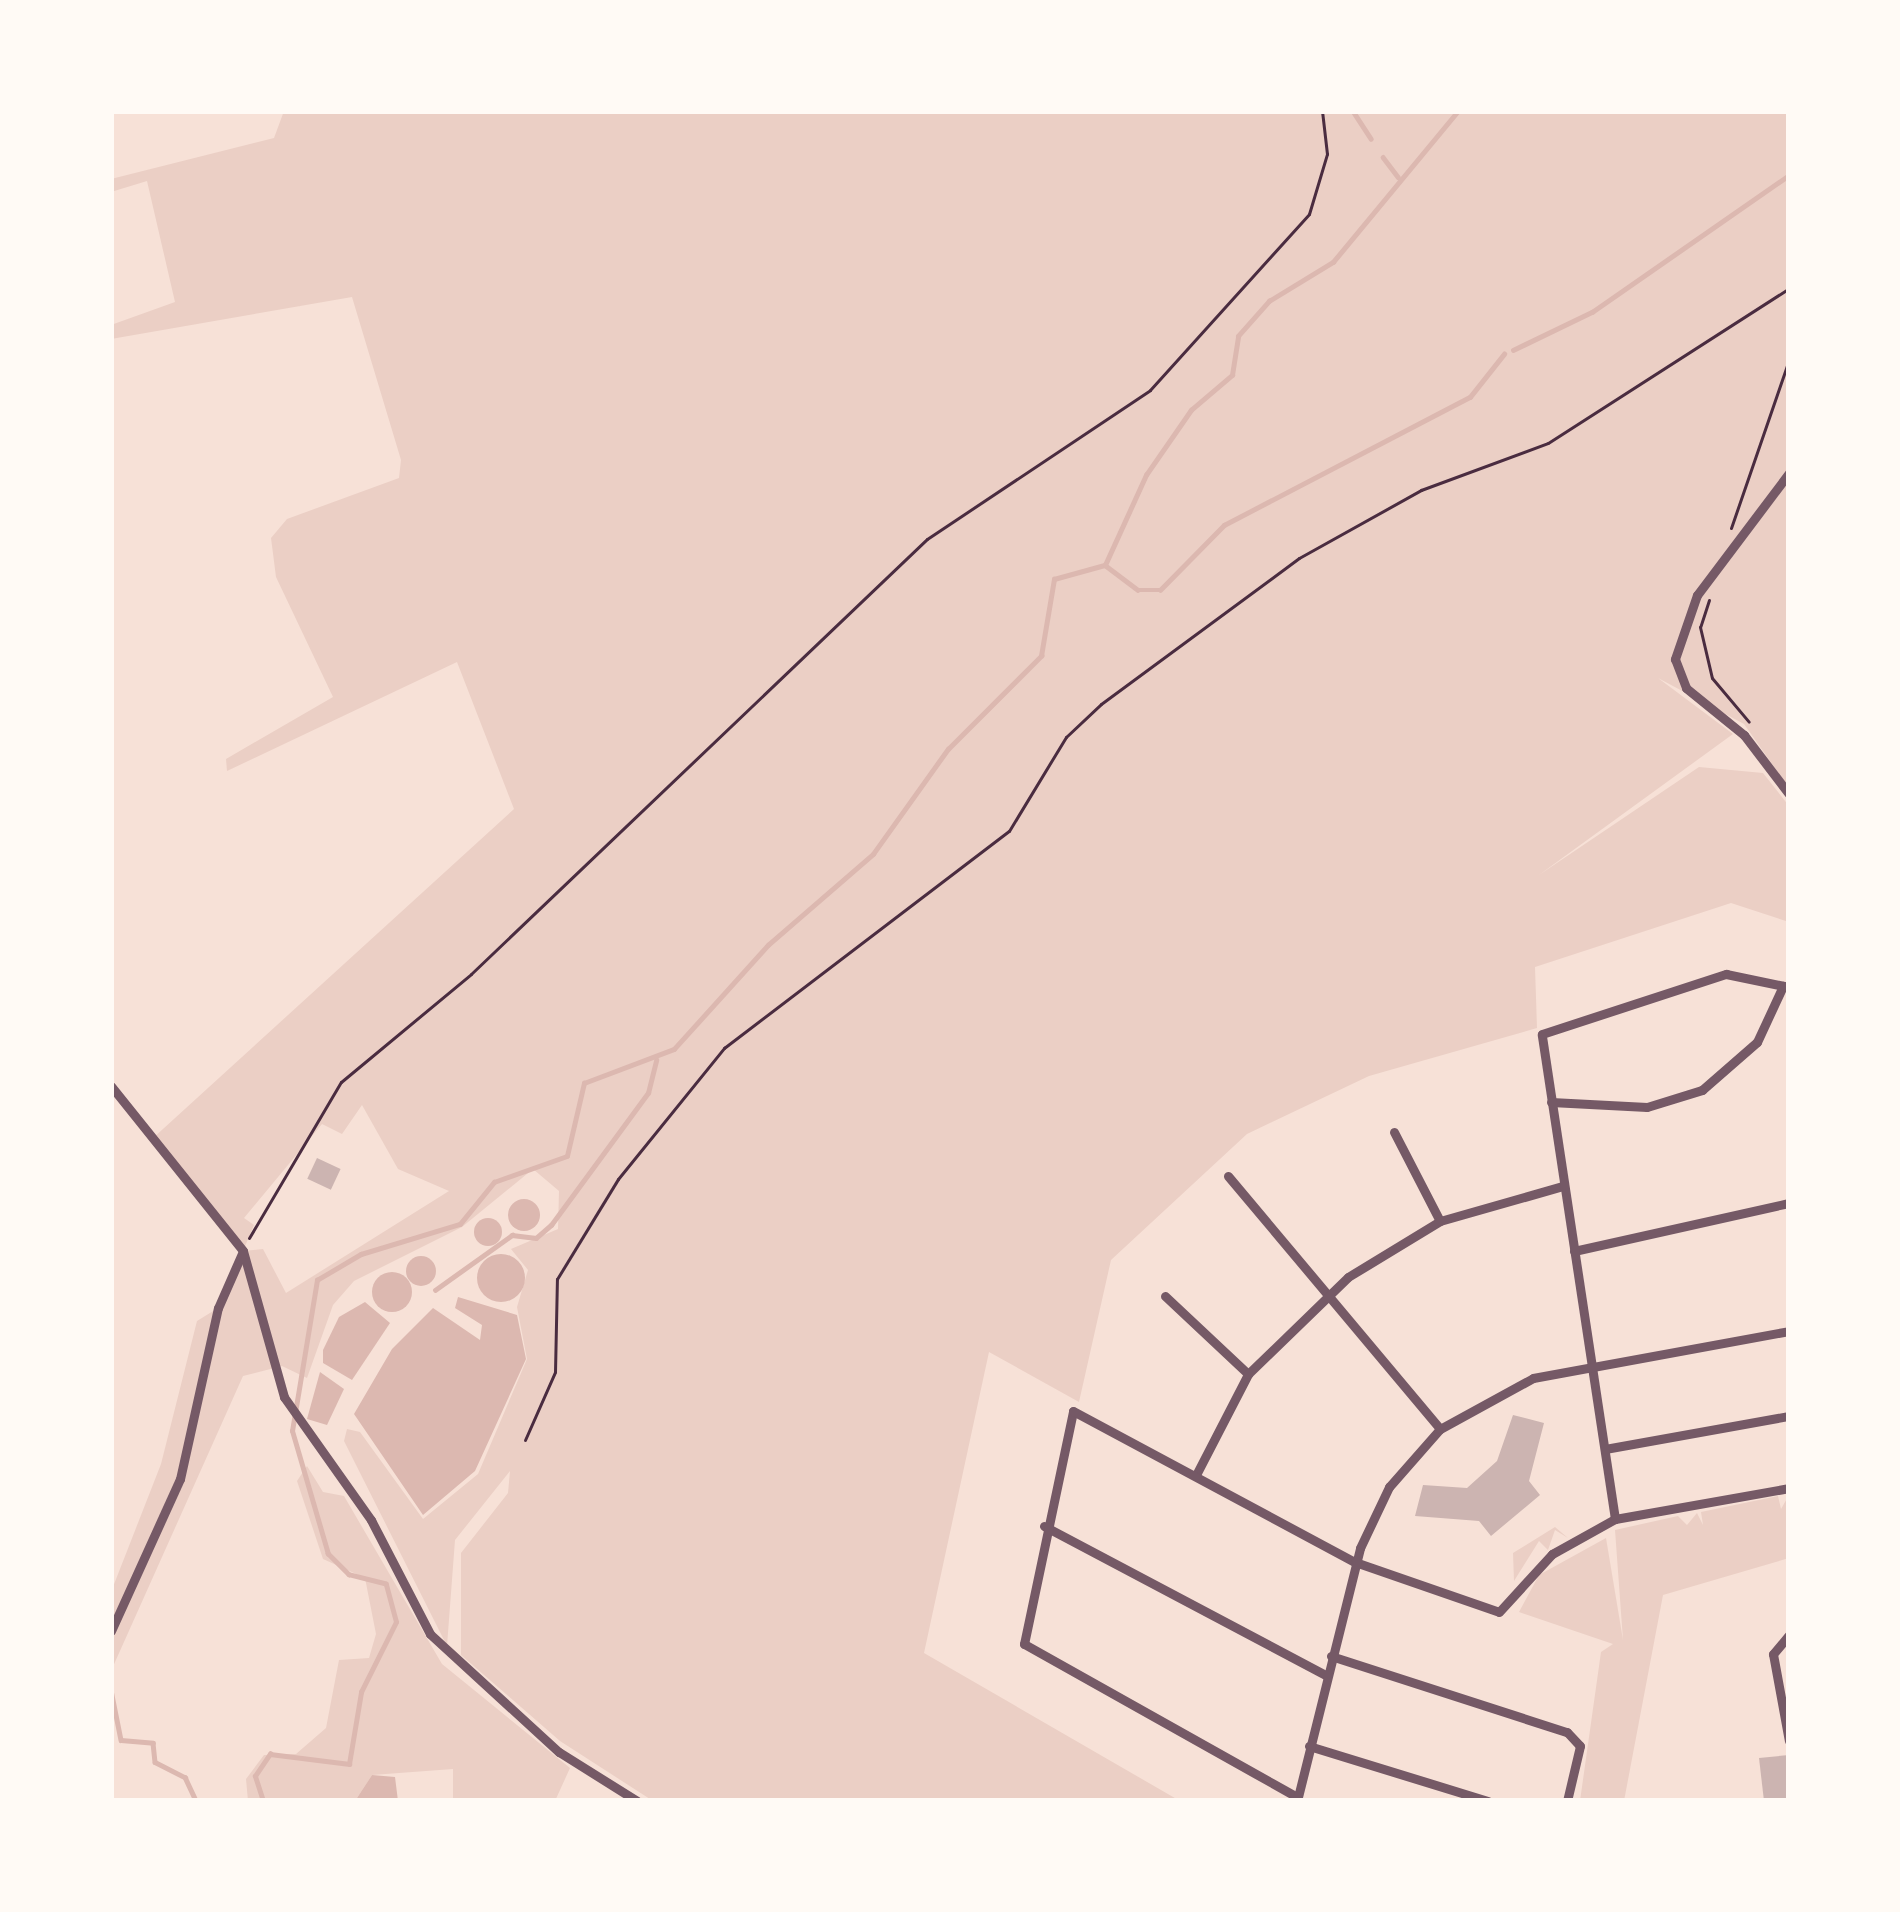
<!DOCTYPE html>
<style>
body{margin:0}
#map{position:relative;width:1900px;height:1912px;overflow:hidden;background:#f7e1d7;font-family:"Golos Text",sans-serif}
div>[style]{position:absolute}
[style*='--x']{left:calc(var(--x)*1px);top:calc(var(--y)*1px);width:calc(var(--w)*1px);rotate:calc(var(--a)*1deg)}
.green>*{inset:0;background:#ebcfc5}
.water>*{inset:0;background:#dcb8b0}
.round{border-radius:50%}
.stream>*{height:4.5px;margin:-2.25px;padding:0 2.25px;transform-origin:2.25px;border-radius:2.25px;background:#dcb8b0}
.building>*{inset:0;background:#ccb4b1;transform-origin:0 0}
.path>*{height:3px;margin:-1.5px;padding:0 1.5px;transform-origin:1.5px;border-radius:1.5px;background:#4a2c40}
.minor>*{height:9px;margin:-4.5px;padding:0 4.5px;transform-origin:4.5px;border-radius:4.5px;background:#755966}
span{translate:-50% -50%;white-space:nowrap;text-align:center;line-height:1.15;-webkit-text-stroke:12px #fffaf5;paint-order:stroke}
.frame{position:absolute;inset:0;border:114px solid #fffaf5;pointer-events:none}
</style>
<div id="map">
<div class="green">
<div style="clip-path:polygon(evenodd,284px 111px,1789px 111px,1789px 788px,1744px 724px,1658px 678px,1733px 734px,1539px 875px,1699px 767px,1763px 773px,1789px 806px,1789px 922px,1731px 903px,1535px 967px,1537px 1028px,1369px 1076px,1247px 1134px,1111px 1260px,1079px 1402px,989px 1352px,924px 1653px,1180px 1801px,653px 1801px,560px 1741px,461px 1655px,461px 1553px,508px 1493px,510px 1471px,455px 1540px,447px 1646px,344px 1441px,347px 1429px,360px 1432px,423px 1519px,478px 1474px,527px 1359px,517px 1307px,528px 1270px,511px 1249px,558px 1229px,559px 1191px,533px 1169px,462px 1227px,354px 1281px,333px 1305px,307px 1378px,282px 1366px,243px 1376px,111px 1671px,111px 1592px,161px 1464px,197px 1321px,218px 1308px,243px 1251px,152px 1139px,514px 809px,457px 662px,227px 771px,226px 759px,333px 697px,276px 577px,271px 538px,287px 519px,399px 478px,401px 460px,352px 297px,111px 339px,111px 325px,175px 302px,147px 181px,111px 192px,111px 179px,274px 138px,284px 111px,362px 1105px,398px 1169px,449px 1191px,286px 1293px,263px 1249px,243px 1251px,254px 1225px,244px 1218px,322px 1124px,342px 1134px,362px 1105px)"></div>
<div style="clip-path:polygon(307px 1466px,323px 1492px,344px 1496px,442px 1664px,570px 1768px,555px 1801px,453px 1801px,453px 1769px,372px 1775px,355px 1801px,248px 1801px,246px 1779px,264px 1755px,296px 1754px,326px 1728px,339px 1660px,369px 1658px,376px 1634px,365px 1578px,323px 1559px,297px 1481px)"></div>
<div style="clip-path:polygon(1789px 1495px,1789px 1558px,1663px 1595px,1624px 1801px,1580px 1801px,1601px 1652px,1613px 1644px,1519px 1612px,1539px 1575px,1606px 1538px,1623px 1640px,1615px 1530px,1678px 1516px,1687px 1525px,1697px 1513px,1703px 1525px,1701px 1512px,1778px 1496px,1781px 1509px)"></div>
<div style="clip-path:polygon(1555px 1527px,1568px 1538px,1555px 1530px,1548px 1550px,1539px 1541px,1514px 1581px,1513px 1553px)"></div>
</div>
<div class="water">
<div class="round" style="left:508px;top:1199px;width:32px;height:32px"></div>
<div class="round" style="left:474px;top:1218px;width:28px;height:28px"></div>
<div class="round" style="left:477px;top:1254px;width:48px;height:48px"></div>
<div class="round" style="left:406px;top:1256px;width:30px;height:30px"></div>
<div class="round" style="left:372px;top:1272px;width:40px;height:40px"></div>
<div style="clip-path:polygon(458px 1297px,517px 1315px,526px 1359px,475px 1471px,423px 1515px,354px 1414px,392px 1349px,433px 1308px,480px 1340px,482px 1325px,455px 1308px)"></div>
<div style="clip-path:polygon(365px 1302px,390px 1323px,352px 1380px,323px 1363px,323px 1350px,339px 1317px)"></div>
<div style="clip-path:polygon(320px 1372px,344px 1389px,327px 1425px,307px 1419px)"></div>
<div style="clip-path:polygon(372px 1775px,395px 1777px,398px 1801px,355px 1801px)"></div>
</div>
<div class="stream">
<div style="--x:1353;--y:111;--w:33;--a:57"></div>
<div style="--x:1383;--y:157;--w:25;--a:53"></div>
<div style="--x:1513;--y:350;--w:88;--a:-25.7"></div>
<div style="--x:1592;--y:312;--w:240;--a:-34.8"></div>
<div style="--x:1105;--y:565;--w:41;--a:37.1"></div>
<div style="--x:1138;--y:590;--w:22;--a:0"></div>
<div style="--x:1160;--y:590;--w:91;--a:-45.4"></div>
<div style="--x:1224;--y:525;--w:277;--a:-27.5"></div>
<div style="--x:1470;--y:397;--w:55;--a:-51.7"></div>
<div style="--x:435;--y:1290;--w:95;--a:-35.5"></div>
<div style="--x:512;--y:1235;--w:24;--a:7"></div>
<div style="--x:536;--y:1238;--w:20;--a:-41"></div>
<div style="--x:551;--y:1225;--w:164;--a:-53.7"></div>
<div style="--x:648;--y:1093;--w:34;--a:-76"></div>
<div style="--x:111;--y:1690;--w:51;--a:78.7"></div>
<div style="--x:121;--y:1740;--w:32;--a:5"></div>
<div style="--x:153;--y:1743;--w:19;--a:84"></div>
<div style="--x:155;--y:1762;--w:34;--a:27"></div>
<div style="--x:185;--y:1777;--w:26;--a:65"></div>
<div style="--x:263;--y:1801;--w:26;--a:-108"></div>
<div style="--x:255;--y:1776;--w:27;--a:-56"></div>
<div style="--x:270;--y:1754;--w:80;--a:7.2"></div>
<div style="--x:349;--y:1764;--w:73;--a:-80.5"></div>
<div style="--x:361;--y:1692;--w:78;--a:-63.4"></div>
<div style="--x:396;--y:1622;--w:39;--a:-105"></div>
<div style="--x:386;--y:1584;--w:38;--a:-166"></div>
<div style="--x:349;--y:1575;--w:30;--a:-135"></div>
<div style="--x:328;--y:1554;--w:128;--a:-106.3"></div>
<div style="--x:292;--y:1431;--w:153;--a:-80.6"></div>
<div style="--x:317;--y:1280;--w:51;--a:-30.6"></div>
<div style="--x:361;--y:1254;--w:103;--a:-16.9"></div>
<div style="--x:460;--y:1224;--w:54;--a:-51"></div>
<div style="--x:494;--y:1182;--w:77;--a:-19.6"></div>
<div style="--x:567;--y:1156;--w:75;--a:-76.9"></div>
<div style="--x:584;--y:1083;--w:96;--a:-20.7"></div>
<div style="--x:674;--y:1049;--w:140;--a:-47.9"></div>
<div style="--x:768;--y:945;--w:139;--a:-40.9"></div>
<div style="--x:873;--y:854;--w:129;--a:-54.5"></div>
<div style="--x:948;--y:749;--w:132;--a:-45"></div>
<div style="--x:1041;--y:656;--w:78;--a:-80.4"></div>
<div style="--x:1054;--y:579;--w:53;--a:-15.4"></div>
<div style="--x:1105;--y:565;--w:99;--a:-65.5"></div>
<div style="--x:1146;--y:475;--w:79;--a:-55.3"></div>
<div style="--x:1191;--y:410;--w:54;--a:-40.5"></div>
<div style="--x:1232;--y:375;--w:39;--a:-81"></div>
<div style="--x:1238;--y:336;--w:47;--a:-48.5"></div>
<div style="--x:1269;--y:301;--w:75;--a:-31.4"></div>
<div style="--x:1333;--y:262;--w:196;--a:-50.4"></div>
</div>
<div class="building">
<div style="left:317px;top:1158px;width:26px;height:23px;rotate:25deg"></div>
<div style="clip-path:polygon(1513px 1415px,1544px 1423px,1529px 1481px,1540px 1495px,1491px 1536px,1479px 1521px,1415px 1516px,1423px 1485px,1467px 1488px,1497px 1461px)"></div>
<div style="clip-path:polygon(1789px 1755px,1789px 1801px,1764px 1801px,1759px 1758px)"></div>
</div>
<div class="path">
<div style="--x:1731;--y:528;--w:178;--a:-71"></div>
<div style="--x:1709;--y:600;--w:28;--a:108"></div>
<div style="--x:1700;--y:627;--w:52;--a:76.8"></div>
<div style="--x:1712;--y:678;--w:57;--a:49.9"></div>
<div style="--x:249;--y:1238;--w:181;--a:-59.5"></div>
<div style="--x:341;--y:1082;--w:169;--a:-39.7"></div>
<div style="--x:471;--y:974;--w:630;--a:-43.65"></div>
<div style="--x:927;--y:539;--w:268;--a:-33.7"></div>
<div style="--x:1150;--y:390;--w:237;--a:-47.9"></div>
<div style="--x:1309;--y:214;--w:63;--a:-73.3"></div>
<div style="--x:1327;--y:154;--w:43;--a:-96.6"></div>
<div style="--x:525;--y:1440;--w:74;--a:-66.2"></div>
<div style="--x:555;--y:1372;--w:93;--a:-88.8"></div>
<div style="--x:557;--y:1279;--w:117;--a:-58.6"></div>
<div style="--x:618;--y:1179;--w:169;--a:-51"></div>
<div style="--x:724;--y:1048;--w:358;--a:-37.3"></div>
<div style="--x:1009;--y:831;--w:110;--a:-58.8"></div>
<div style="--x:1066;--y:737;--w:48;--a:-43.3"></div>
<div style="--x:1101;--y:704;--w:246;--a:-36.4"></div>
<div style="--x:1299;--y:558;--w:140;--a:-29.1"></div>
<div style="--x:1421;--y:490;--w:135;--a:-20.3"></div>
<div style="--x:1548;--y:443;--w:287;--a:-32.7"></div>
</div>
<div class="minor">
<div style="--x:1789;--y:473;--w:153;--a:127"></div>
<div style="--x:1697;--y:595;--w:68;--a:109"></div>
<div style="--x:1675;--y:659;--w:31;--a:69"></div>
<div style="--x:1686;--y:688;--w:75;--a:39"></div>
<div style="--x:1744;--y:735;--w:74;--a:52.7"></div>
<div style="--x:111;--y:1086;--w:211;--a:51.3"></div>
<div style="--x:243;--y:1251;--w:152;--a:74.3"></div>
<div style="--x:284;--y:1397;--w:151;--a:54.7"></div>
<div style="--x:371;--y:1520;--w:128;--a:62.6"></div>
<div style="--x:430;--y:1634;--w:175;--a:42.5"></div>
<div style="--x:559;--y:1752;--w:92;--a:32.1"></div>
<div style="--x:1551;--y:1102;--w:96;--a:3"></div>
<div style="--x:1647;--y:1107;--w:58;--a:-17.2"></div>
<div style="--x:1702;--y:1090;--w:73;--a:-41.1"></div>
<div style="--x:1757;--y:1042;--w:62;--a:-65.1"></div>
<div style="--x:1394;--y:1132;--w:100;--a:62.7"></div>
<div style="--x:1228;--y:1176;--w:330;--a:50"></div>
<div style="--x:1574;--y:1251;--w:220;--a:-12.6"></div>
<div style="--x:1165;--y:1296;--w:114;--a:43.2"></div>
<div style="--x:1605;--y:1449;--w:187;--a:-10.2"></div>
<div style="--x:1197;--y:1473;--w:111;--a:-62.7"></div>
<div style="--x:1248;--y:1374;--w:139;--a:-44.1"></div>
<div style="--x:1348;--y:1277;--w:108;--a:-31.3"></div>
<div style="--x:1440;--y:1221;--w:128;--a:-15.9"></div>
<div style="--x:1615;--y:1519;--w:490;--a:-98.6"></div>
<div style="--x:1542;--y:1034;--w:194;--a:-18.1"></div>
<div style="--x:1726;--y:974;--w:64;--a:11.7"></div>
<div style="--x:1044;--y:1526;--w:319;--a:27.9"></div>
<div style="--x:111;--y:1631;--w:167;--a:-65.6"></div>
<div style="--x:180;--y:1479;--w:175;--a:-77.5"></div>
<div style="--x:218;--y:1308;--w:62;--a:-66.3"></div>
<div style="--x:1789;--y:1635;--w:25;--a:130"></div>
<div style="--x:1773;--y:1654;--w:88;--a:79.6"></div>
<div style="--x:1331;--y:1656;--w:248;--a:17.9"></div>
<div style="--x:1567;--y:1732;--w:19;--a:47"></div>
<div style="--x:1580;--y:1746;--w:57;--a:103.3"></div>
<div style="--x:1309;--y:1746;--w:187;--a:17.1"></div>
<div style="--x:1297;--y:1797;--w:313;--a:-150.7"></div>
<div style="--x:1024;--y:1644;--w:238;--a:-78.1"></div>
<div style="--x:1073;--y:1411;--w:320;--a:28.2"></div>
<div style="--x:1355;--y:1562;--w:152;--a:19.1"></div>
<div style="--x:1499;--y:1612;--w:79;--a:-47.6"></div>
<div style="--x:1552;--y:1554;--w:72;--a:-29.1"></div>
<div style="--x:1615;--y:1519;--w:177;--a:-10.1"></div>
<div style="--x:1297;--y:1801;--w:261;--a:-76"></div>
<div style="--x:1360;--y:1548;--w:68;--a:-64.6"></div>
<div style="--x:1389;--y:1487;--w:77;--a:-48.7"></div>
<div style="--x:1440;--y:1429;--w:106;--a:-28.7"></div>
<div style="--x:1533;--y:1378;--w:260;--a:-10.4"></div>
</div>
<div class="frame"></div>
</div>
